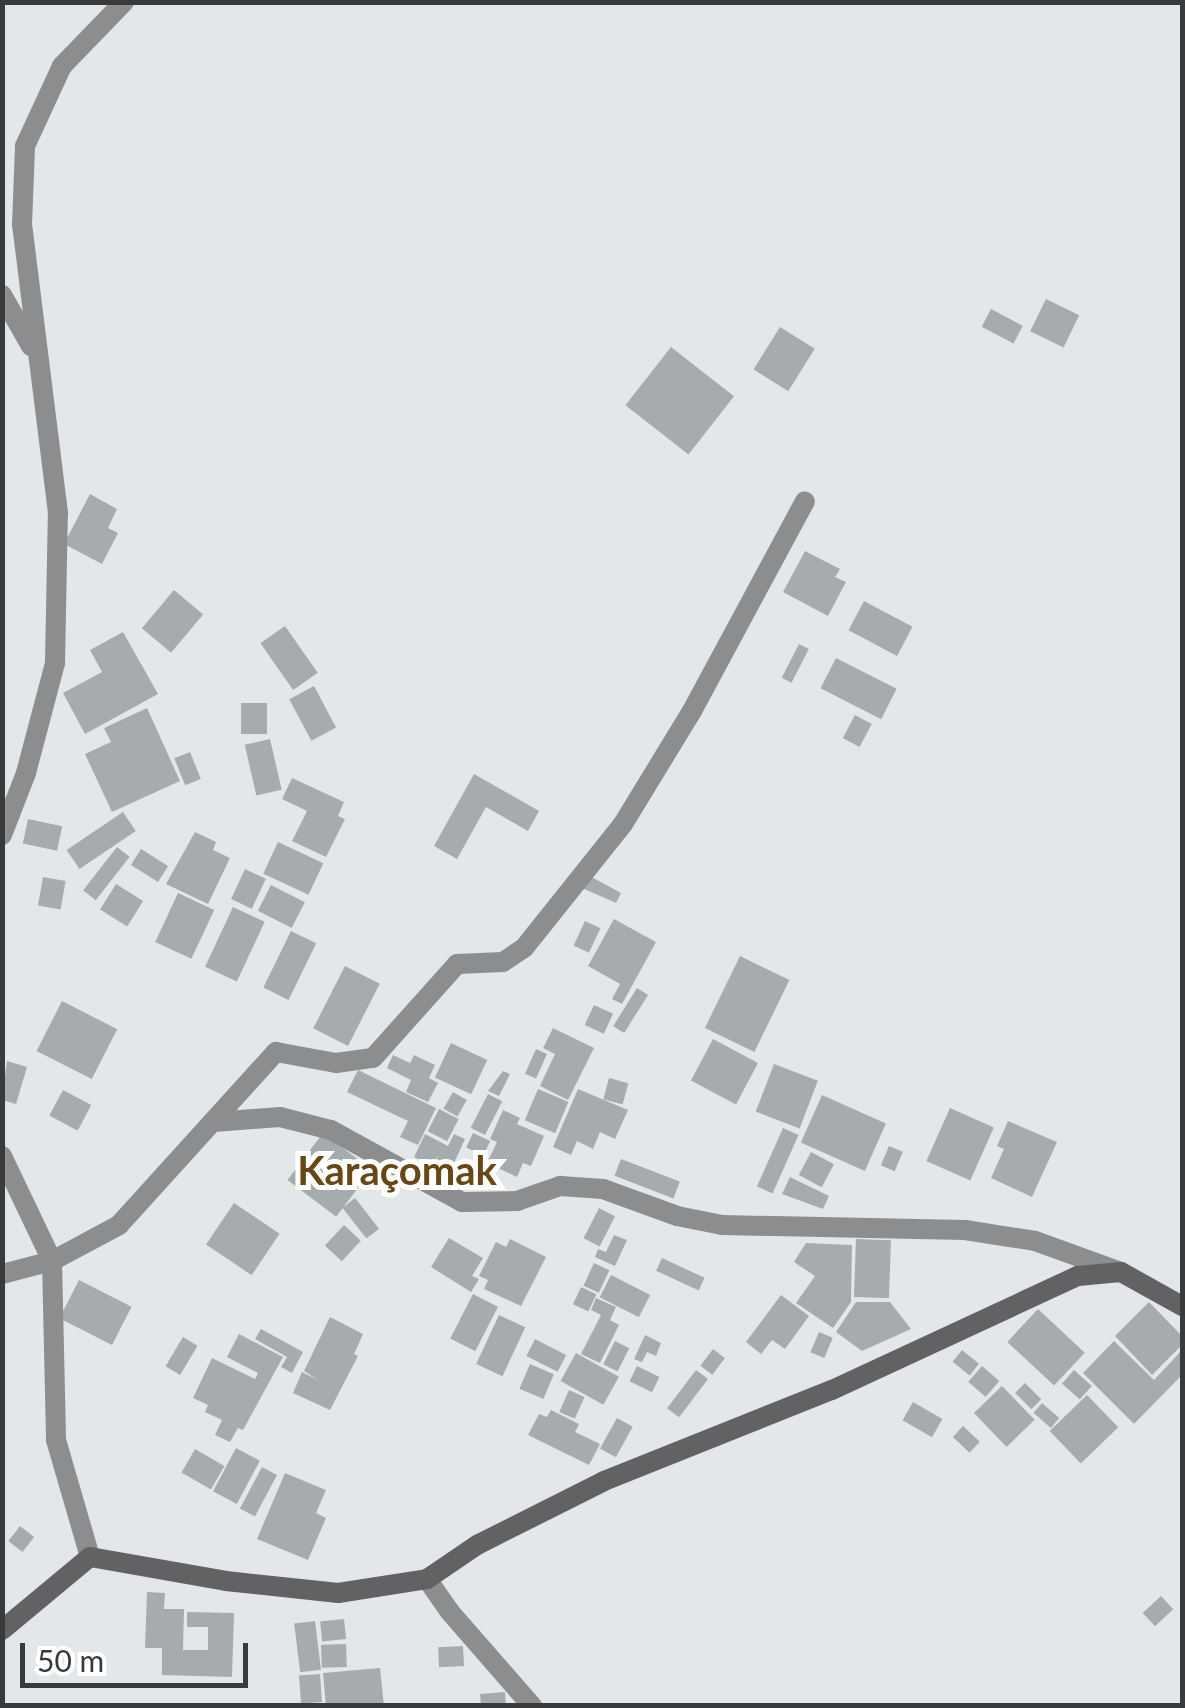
<!DOCTYPE html>
<meta charset="utf-8">
<style>
body{margin:0}
#map{position:relative;width:1185px;height:1708px;overflow:hidden;background:#e3e7ea;font-family:Lato,sans-serif}
div>[style]{position:absolute}
[style*='--x']{left:calc(var(--x)*1px);top:calc(var(--y)*1px);width:calc(var(--w)*1px);rotate:calc(var(--a)*1deg)}
.building>*{inset:0;background:#a6acad;transform-origin:0 0}
.street>*{height:20px;margin:-10px;padding:0 10px;transform-origin:10px;border-radius:10px;background:#8c8d8e}
.secondary>*{height:20px;margin:-10px;padding:0 10px;transform-origin:10px;border-radius:10px;background:#626265}
span{translate:-50% -50%;white-space:nowrap;text-align:center;line-height:1.15;-webkit-text-stroke:10px #fff;paint-order:stroke}
.quarter-label{font-size:40px;color:#684812;font-weight:700}
.frame{position:absolute;inset:0;border:5px solid #383a3b;pointer-events:none}
.scale{position:absolute;left:20px;top:1643px;width:228px;height:45px;box-sizing:border-box;border:5px solid #383a3b;border-top:0;padding-left:12px;font-size:30px;line-height:35px;white-space:nowrap;color:#383a3b;-webkit-text-stroke:8px #fff;paint-order:stroke}
</style>
<div id="map">
<div class="building">
<div style="left:1046px;top:299px;width:37px;height:36px;rotate:26deg"></div>
<div style="left:991px;top:309px;width:36px;height:20px;rotate:28deg"></div>
<div style="left:780px;top:327px;width:41px;height:50px;rotate:32deg"></div>
<div style="left:671px;top:347px;width:80px;height:74px;rotate:38deg"></div>
<div style="clip-path:polygon(90px 494px,117px 509px,108px 528px,118px 533px,102px 564px,64px 544px)"></div>
<div style="clip-path:polygon(805px 551px,840px 569px,835px 577px,846px 582px,828px 616px,783px 592px)"></div>
<div style="left:174px;top:590px;width:38px;height:50px;rotate:40deg"></div>
<div style="left:864px;top:601px;width:55px;height:33px;rotate:28deg"></div>
<div style="left:285px;top:626px;width:57px;height:30px;rotate:55deg"></div>
<div style="clip-path:polygon(123px 632px,158px 694px,85px 734px,63px 693px,102px 672px,90px 650px)"></div>
<div style="left:799px;top:644px;width:11px;height:38px;rotate:27deg"></div>
<div style="left:836px;top:658px;width:68px;height:34px;rotate:27deg"></div>
<div style="left:314px;top:686px;width:47px;height:28px;rotate:62deg"></div>
<div style="left:241px;top:703px;width:26px;height:31px"></div>
<div style="clip-path:polygon(147px 708px,180px 781px,112px 812px,85px 754px,111px 742px,104px 728px)"></div>
<div style="left:855px;top:715px;width:19px;height:26px;rotate:28deg"></div>
<div style="left:270px;top:739px;width:52px;height:26px;rotate:77deg"></div>
<div style="left:190px;top:752px;width:29px;height:17px;rotate:68deg"></div>
<div style="clip-path:polygon(474px 774px,539px 811px,528px 831px,486px 807px,457px 859px,434px 846px)"></div>
<div style="clip-path:polygon(292px 778px,344px 802px,338px 816px,345px 819px,326px 857px,292px 841px,307px 811px,282px 799px)"></div>
<div style="left:123px;top:812px;width:23px;height:68px;rotate:56deg"></div>
<div style="left:28px;top:819px;width:35px;height:25px;rotate:12deg"></div>
<div style="clip-path:polygon(195px 832px,216px 842px,213px 850px,230px 858px,208px 904px,166px 884px)"></div>
<div style="left:278px;top:842px;width:50px;height:35px;rotate:25deg"></div>
<div style="left:117px;top:847px;width:16px;height:55px;rotate:38deg"></div>
<div style="left:141px;top:849px;width:32px;height:19px;rotate:32deg"></div>
<div style="left:245px;top:869px;width:23px;height:33px;rotate:25deg"></div>
<div style="clip-path:polygon(588px 875px,621px 893px,616px 903px,582px 888px)"></div>
<div style="left:43px;top:877px;width:23px;height:29px;rotate:10deg"></div>
<div style="left:116px;top:884px;width:32px;height:30px;rotate:32deg"></div>
<div style="left:271px;top:885px;width:38px;height:29px;rotate:27deg"></div>
<div style="left:178px;top:893px;width:40px;height:54px;rotate:25deg"></div>
<div style="left:233px;top:907px;width:35px;height:66px;rotate:25deg"></div>
<div style="clip-path:polygon(614px 919px,656px 942px,622px 1004px,612px 999px,620px 984px,588px 966px)"></div>
<div style="left:585px;top:921px;width:17px;height:27px;rotate:25deg"></div>
<div style="left:291px;top:931px;width:28px;height:63px;rotate:26deg"></div>
<div style="left:740px;top:956px;width:55px;height:80px;rotate:26deg"></div>
<div style="left:345px;top:966px;width:39px;height:70px;rotate:27deg"></div>
<div style="left:637px;top:988px;width:13px;height:45px;rotate:32deg"></div>
<div style="left:62px;top:1001px;width:62px;height:56px;rotate:27deg"></div>
<div style="left:594px;top:1005px;width:21px;height:22px;rotate:25deg"></div>
<div style="clip-path:polygon(553px 1028px,594px 1048px,568px 1100px,540px 1086px,555px 1054px,543px 1048px)"></div>
<div style="left:713px;top:1039px;width:51px;height:47px;rotate:28deg"></div>
<div style="left:451px;top:1043px;width:40px;height:38px;rotate:25deg"></div>
<div style="left:536px;top:1049px;width:12px;height:27px;rotate:24deg"></div>
<div style="clip-path:polygon(393px 1055px,410px 1063px,414px 1055px,435px 1065px,429px 1078px,438px 1083px,428px 1102px,406px 1092px,411px 1080px,387px 1068px)"></div>
<div style="clip-path:polygon(7px 1061px,27px 1067px,16px 1104px,2px 1100px)"></div>
<div style="left:774px;top:1064px;width:47px;height:51px;rotate:21deg"></div>
<div style="clip-path:polygon(358px 1070px,436px 1108px,418px 1145px,400px 1137px,408px 1121px,347px 1092px)"></div>
<div style="clip-path:polygon(503px 1071px,510px 1074px,499px 1096px,488px 1091px)"></div>
<div style="left:609px;top:1078px;width:20px;height:22px;rotate:15deg"></div>
<div style="left:538px;top:1089px;width:33px;height:34px;rotate:23deg"></div>
<div style="clip-path:polygon(578px 1089px,628px 1110px,615px 1139px,600px 1132px,593px 1149px,577px 1141px,571px 1155px,553px 1147px)"></div>
<div style="left:63px;top:1090px;width:32px;height:29px;rotate:28deg"></div>
<div style="left:453px;top:1092px;width:16px;height:19px;rotate:30deg"></div>
<div style="left:488px;top:1094px;width:16px;height:38px;rotate:27deg"></div>
<div style="left:822px;top:1095px;width:70px;height:52px;rotate:24deg"></div>
<div style="left:950px;top:1108px;width:48px;height:58px;rotate:24deg"></div>
<div style="left:439px;top:1109px;width:22px;height:25px;rotate:27deg"></div>
<div style="clip-path:polygon(503px 1110px,520px 1118px,517px 1124px,544px 1136px,531px 1166px,523px 1163px,517px 1177px,487px 1163px,497px 1142px,490px 1139px)"></div>
<div style="clip-path:polygon(1008px 1121px,1057px 1142px,1032px 1197px,991px 1178px,1004px 1149px,997px 1146px)"></div>
<div style="left:783px;top:1128px;width:17px;height:64px;rotate:24deg"></div>
<div style="left:323px;top:1133px;width:61px;height:59px;rotate:37deg"></div>
<div style="left:473px;top:1133px;width:19px;height:16px;rotate:25deg"></div>
<div style="clip-path:polygon(425px 1134px,448px 1146px,454px 1134px,465px 1139px,449px 1174px,435px 1167px,438px 1156px,433px 1166px,414px 1157px)"></div>
<div style="left:889px;top:1146px;width:15px;height:21px;rotate:23deg"></div>
<div style="left:811px;top:1152px;width:26px;height:26px;rotate:28deg"></div>
<div style="left:621px;top:1159px;width:63px;height:18px;rotate:21deg"></div>
<div style="clip-path:polygon(790px 1177px,829px 1196px,823px 1209px,782px 1194px)"></div>
<div style="left:355px;top:1198px;width:39px;height:16px;rotate:52deg"></div>
<div style="left:234px;top:1203px;width:55px;height:50px;rotate:34deg"></div>
<div style="left:599px;top:1208px;width:18px;height:34px;rotate:27deg"></div>
<div style="left:344px;top:1225px;width:23px;height:28px;rotate:43deg"></div>
<div style="clip-path:polygon(614px 1235px,627px 1240px,615px 1266px,595px 1257px,598px 1249px,606px 1252px)"></div>
<div style="clip-path:polygon(449px 1238px,483px 1258px,472px 1276px,479px 1279px,471px 1292px,431px 1267px)"></div>
<div style="clip-path:polygon(510px 1239px,546px 1257px,521px 1306px,484px 1289px,488px 1280px,479px 1276px,496px 1242px,506px 1247px)"></div>
<div style="left:856px;top:1239px;width:35px;height:58px;rotate:2deg"></div>
<div style="clip-path:polygon(806px 1243px,852px 1245px,851px 1302px,833px 1328px,796px 1303px,815px 1276px,794px 1262px)"></div>
<div style="left:662px;top:1258px;width:47px;height:14px;rotate:25deg"></div>
<div style="left:594px;top:1263px;width:17px;height:25px;rotate:25deg"></div>
<div style="left:611px;top:1275px;width:44px;height:25px;rotate:27deg"></div>
<div style="left:79px;top:1280px;width:59px;height:43px;rotate:27deg"></div>
<div style="left:581px;top:1287px;width:17px;height:19px;rotate:25deg"></div>
<div style="left:473px;top:1294px;width:28px;height:50px;rotate:27deg"></div>
<div style="clip-path:polygon(781px 1295px,809px 1316px,785px 1349px,772px 1340px,761px 1354px,746px 1342px)"></div>
<div style="clip-path:polygon(596px 1298px,616px 1307px,610px 1320px,619px 1325px,600px 1363px,581px 1354px,601px 1315px,591px 1310px)"></div>
<div style="clip-path:polygon(856px 1302px,890px 1302px,911px 1329px,862px 1351px,836px 1332px)"></div>
<div style="clip-path:polygon(1149px 1302px,1182px 1336px,1182px 1345px,1152px 1375px,1115px 1336px)"></div>
<div style="left:1038px;top:1309px;width:64px;height:45px;rotate:43deg"></div>
<div style="left:499px;top:1315px;width:29px;height:54px;rotate:25deg"></div>
<div style="clip-path:polygon(330px 1317px,363px 1334px,354px 1354px,358px 1356px,330px 1410px,293px 1393px,302px 1372px,318px 1380px,304px 1371px)"></div>
<div style="clip-path:polygon(261px 1329px,303px 1352px,292px 1373px,281px 1367px,287px 1357px,255px 1339px)"></div>
<div style="left:819px;top:1332px;width:15px;height:22px;rotate:23deg"></div>
<div style="clip-path:polygon(239px 1334px,283px 1357px,243px 1430px,238px 1428px,230px 1442px,215px 1435px,222px 1420px,205px 1412px,208px 1405px,193px 1398px,212px 1358px,255px 1379px,258px 1373px,227px 1357px)"></div>
<div style="clip-path:polygon(645px 1335px,661px 1343px,656px 1356px,647px 1352px,642px 1362px,634px 1359px)"></div>
<div style="left:183px;top:1337px;width:17px;height:34px;rotate:31deg"></div>
<div style="left:535px;top:1339px;width:35px;height:19px;rotate:27deg"></div>
<div style="left:615px;top:1341px;width:16px;height:26px;rotate:27deg"></div>
<div style="clip-path:polygon(1114px 1341px,1154px 1380px,1182px 1350px,1182px 1375px,1134px 1424px,1083px 1373px)"></div>
<div style="left:713px;top:1349px;width:15px;height:21px;rotate:37deg"></div>
<div style="left:962px;top:1350px;width:22px;height:15px;rotate:39deg"></div>
<div style="left:576px;top:1353px;width:49px;height:32px;rotate:29deg"></div>
<div style="left:530px;top:1364px;width:26px;height:27px;rotate:23deg"></div>
<div style="left:637px;top:1366px;width:25px;height:17px;rotate:26deg"></div>
<div style="left:982px;top:1366px;width:23px;height:21px;rotate:41deg"></div>
<div style="left:696px;top:1370px;width:15px;height:48px;rotate:37deg"></div>
<div style="left:1074px;top:1370px;width:24px;height:18px;rotate:42deg"></div>
<div style="left:1025px;top:1383px;width:23px;height:14px;rotate:45deg"></div>
<div style="left:1002px;top:1386px;width:47px;height:39px;rotate:46deg"></div>
<div style="left:569px;top:1390px;width:17px;height:24px;rotate:24deg"></div>
<div style="left:1087px;top:1395px;width:45px;height:52px;rotate:46deg"></div>
<div style="left:913px;top:1402px;width:34px;height:21px;rotate:30deg"></div>
<div style="left:1042px;top:1403px;width:23px;height:13px;rotate:41deg"></div>
<div style="clip-path:polygon(551px 1410px,579px 1424px,575px 1432px,600px 1444px,589px 1465px,528px 1435px,539px 1414px,547px 1417px)"></div>
<div style="left:617px;top:1418px;width:18px;height:35px;rotate:29deg"></div>
<div style="left:963px;top:1426px;width:23px;height:15px;rotate:43deg"></div>
<div style="left:236px;top:1448px;width:27px;height:49px;rotate:28deg"></div>
<div style="left:195px;top:1449px;width:34px;height:27px;rotate:30deg"></div>
<div style="left:262px;top:1467px;width:17px;height:47px;rotate:28deg"></div>
<div style="clip-path:polygon(285px 1473px,326px 1490px,316px 1513px,326px 1518px,308px 1560px,257px 1539px)"></div>
<div style="left:20px;top:1526px;width:18px;height:19px;rotate:38deg"></div>
<div style="clip-path:polygon(147px 1592px,165px 1593px,164px 1609px,184px 1609px,183px 1650px,208px 1650px,208px 1627px,187px 1627px,187px 1612px,234px 1613px,232px 1677px,162px 1675px,162px 1648px,145px 1648px)"></div>
<div style="left:1161px;top:1596px;width:18px;height:25px;rotate:47deg"></div>
<div style="left:344px;top:1619px;width:20px;height:24px;rotate:84deg"></div>
<div style="left:315px;top:1621px;width:49px;height:21px;rotate:83deg"></div>
<div style="left:346px;top:1644px;width:23px;height:25px;rotate:88deg"></div>
<div style="left:463px;top:1646px;width:20px;height:25px;rotate:87deg"></div>
<div style="clip-path:polygon(380px 1668px,384px 1706px,326px 1706px,323px 1673px)"></div>
<div style="left:320px;top:1674px;width:28px;height:21px;rotate:86deg"></div>
<div style="clip-path:polygon(505px 1692px,506px 1706px,481px 1706px,480px 1694px)"></div>
</div>
<div class="street">
<div style="--x:2;--y:295;--w:59;--a:60.4"></div>
<div style="--x:2;--y:835;--w:66;--a:-68.8"></div>
<div style="--x:26;--y:773;--w:114;--a:-75.2"></div>
<div style="--x:55;--y:663;--w:150;--a:-88.9"></div>
<div style="--x:58;--y:513;--w:290;--a:-97.1"></div>
<div style="--x:22;--y:225;--w:79;--a:-87.8"></div>
<div style="--x:25;--y:146;--w:88;--a:-65.2"></div>
<div style="--x:62;--y:66;--w:89;--a:-45.9"></div>
<div style="--x:214;--y:1122;--w:66;--a:-4.3"></div>
<div style="--x:280;--y:1117;--w:53;--a:14.3"></div>
<div style="--x:331;--y:1130;--w:149;--a:28.8"></div>
<div style="--x:462;--y:1202;--w:55;--a:-1"></div>
<div style="--x:517;--y:1201;--w:46;--a:-19.2"></div>
<div style="--x:560;--y:1186;--w:43;--a:4"></div>
<div style="--x:603;--y:1189;--w:79;--a:20"></div>
<div style="--x:677;--y:1216;--w:46;--a:11.3"></div>
<div style="--x:722;--y:1225;--w:243;--a:1.2"></div>
<div style="--x:965;--y:1230;--w:71;--a:8.9"></div>
<div style="--x:1035;--y:1241;--w:91;--a:19.8"></div>
<div style="--x:2;--y:1156;--w:116;--a:64.5"></div>
<div style="--x:52;--y:1261;--w:179;--a:88.7"></div>
<div style="--x:56;--y:1440;--w:122;--a:73.8"></div>
<div style="--x:2;--y:1274;--w:52;--a:-14.6"></div>
<div style="--x:52;--y:1261;--w:76;--a:-28.2"></div>
<div style="--x:119;--y:1225;--w:234;--a:-47.8"></div>
<div style="--x:276;--y:1052;--w:61;--a:10.4"></div>
<div style="--x:336;--y:1063;--w:37;--a:-8"></div>
<div style="--x:373;--y:1058;--w:126;--a:-48.2"></div>
<div style="--x:457;--y:964;--w:46;--a:-2.5"></div>
<div style="--x:503;--y:962;--w:25;--a:-34"></div>
<div style="--x:524;--y:948;--w:159;--a:-51.4"></div>
<div style="--x:623;--y:824;--w:132;--a:-58.6"></div>
<div style="--x:692;--y:711;--w:238;--a:-61.7"></div>
<div style="--x:427;--y:1579;--w:40;--a:55.1"></div>
<div style="--x:450;--y:1612;--w:125;--a:48.9"></div>
</div>
<div class="secondary">
<div style="--x:2;--y:1630;--w:114;--a:-39.7"></div>
<div style="--x:90;--y:1557;--w:138;--a:10"></div>
<div style="--x:226;--y:1581;--w:113;--a:6.1"></div>
<div style="--x:338;--y:1593;--w:90;--a:-8.9"></div>
<div style="--x:427;--y:1579;--w:60;--a:-34.2"></div>
<div style="--x:477;--y:1545;--w:142;--a:-26.7"></div>
<div style="--x:604;--y:1481;--w:245;--a:-21.8"></div>
<div style="--x:832;--y:1390;--w:271;--a:-24.9"></div>
<div style="--x:1078;--y:1276;--w:43;--a:-5.3"></div>
<div style="--x:1121;--y:1272;--w:70;--a:29.1"></div>
</div>
<div class="quarter-label">
<span style="left:397px;top:1170px">Karaçomak</span>
</div>
<div class="frame"></div>
<div class="scale">50 m</div>
</div>
